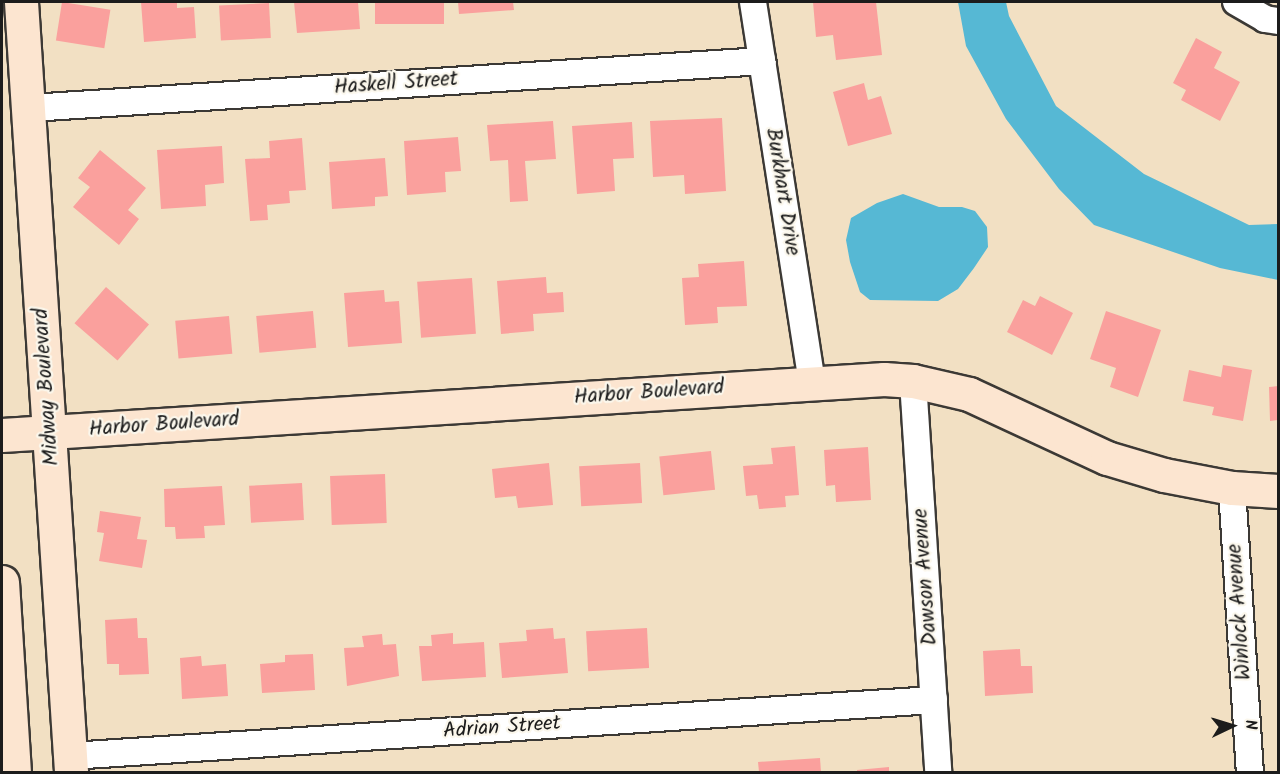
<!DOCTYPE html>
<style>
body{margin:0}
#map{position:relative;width:1280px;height:774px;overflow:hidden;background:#f2e0c3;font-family:Kalam,sans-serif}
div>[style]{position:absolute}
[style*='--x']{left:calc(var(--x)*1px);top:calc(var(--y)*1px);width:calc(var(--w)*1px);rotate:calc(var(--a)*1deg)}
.water>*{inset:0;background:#56b8d4}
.building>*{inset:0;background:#faa09d;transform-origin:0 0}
.roads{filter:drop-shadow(2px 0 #3c3935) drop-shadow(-2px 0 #3c3935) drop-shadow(0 2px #3c3935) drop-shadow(0 -2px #3c3935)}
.street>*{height:26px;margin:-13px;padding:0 13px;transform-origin:13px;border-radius:13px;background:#fff}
.secondary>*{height:33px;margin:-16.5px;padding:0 16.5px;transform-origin:16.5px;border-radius:16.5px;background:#fce5d0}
span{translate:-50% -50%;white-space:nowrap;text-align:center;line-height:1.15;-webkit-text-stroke:4.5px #fbf7ec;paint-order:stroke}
.street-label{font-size:21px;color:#1c1c1c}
.frame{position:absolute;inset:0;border:3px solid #1c1c1c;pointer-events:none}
.north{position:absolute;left:1202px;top:696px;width:60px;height:60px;-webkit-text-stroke:4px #fbf7ec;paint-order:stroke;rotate:86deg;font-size:16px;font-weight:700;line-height:24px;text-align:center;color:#1c1c1c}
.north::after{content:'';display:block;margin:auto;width:21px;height:27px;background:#1c1c1c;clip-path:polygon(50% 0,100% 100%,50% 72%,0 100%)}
</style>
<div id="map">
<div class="water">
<div style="clip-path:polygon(958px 2px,1006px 2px,1009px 16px,1056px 106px,1144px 174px,1249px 225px,1278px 224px,1278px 280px,1220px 268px,1094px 225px,1059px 189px,1006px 119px,966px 46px)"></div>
<div style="clip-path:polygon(903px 194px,939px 207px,962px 207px,975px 211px,987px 227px,988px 247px,974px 268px,958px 289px,938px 301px,870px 300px,860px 292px,850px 262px,846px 240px,851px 218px,877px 203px)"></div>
</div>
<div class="building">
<div style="left:62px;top:2px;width:49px;height:39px;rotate:9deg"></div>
<div style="clip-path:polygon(141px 2px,177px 2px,177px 8px,194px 7px,196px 38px,144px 42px)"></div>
<div style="clip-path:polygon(294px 2px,358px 2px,360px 29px,297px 33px)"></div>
<div style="left:375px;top:2px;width:69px;height:22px"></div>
<div style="clip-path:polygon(458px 2px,513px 2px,514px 10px,459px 14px)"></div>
<div style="clip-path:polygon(813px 2px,876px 2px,882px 55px,836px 60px,833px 35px,816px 37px)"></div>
<div style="left:269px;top:3px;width:35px;height:50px;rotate:87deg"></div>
<div style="clip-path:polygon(1196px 38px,1222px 52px,1214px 68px,1240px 82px,1220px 121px,1181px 100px,1186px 90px,1173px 83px)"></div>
<div style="clip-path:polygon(864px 83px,868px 100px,881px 96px,892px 134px,848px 146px,833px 92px)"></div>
<div style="clip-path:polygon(722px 118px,726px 191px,685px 194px,684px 175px,653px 177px,650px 121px)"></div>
<div style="clip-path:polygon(553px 121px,556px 159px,525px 161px,528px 201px,510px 202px,508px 160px,490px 161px,487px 125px)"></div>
<div style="clip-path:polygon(632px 122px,634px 158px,613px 159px,615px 191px,577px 194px,572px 126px)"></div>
<div style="clip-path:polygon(458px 137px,461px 171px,445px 172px,446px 192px,407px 195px,404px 141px)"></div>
<div style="clip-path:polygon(302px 138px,306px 190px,289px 191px,290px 203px,267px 205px,268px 220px,250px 221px,245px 159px,270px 158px,269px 141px)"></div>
<div style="clip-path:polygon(222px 146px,224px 183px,205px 185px,206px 206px,161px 209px,157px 150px)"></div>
<div style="clip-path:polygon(100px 150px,146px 188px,128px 210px,139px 219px,119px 245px,73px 207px,90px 187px,78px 178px)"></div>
<div style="clip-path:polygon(385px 158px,388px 196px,375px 197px,375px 206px,332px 209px,329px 162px)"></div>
<div style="clip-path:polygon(744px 261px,747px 306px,717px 307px,718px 323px,685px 325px,682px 278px,699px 277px,698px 264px)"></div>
<div style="clip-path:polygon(546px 277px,547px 293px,563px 292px,564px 312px,533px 314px,534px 331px,501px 334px,497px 281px)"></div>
<div style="left:472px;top:278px;width:56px;height:55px;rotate:86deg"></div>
<div style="left:106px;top:287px;width:57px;height:48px;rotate:41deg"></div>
<div style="clip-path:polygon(384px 290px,385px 302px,399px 301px,402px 343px,348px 347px,344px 293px)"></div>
<div style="clip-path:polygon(1040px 296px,1073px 313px,1052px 355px,1007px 332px,1023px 300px,1035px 306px)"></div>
<div style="left:313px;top:311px;width:37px;height:57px;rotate:85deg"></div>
<div style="clip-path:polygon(1106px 311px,1161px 330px,1138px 397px,1110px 387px,1116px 368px,1090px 359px)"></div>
<div style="left:229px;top:316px;width:38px;height:54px;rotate:85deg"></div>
<div style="clip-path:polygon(1223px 365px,1252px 370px,1243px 421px,1212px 415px,1214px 407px,1183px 401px,1189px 370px,1221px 377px)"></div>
<div style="clip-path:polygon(1278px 386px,1278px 420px,1270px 421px,1269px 387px)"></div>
<div style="clip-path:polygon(795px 446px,799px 495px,785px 496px,786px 507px,759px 509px,757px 495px,746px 496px,743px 466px,773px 464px,771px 448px)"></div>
<div style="clip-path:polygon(868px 447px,871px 500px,836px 502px,835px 485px,826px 486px,824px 450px)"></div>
<div style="left:711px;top:451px;width:39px;height:52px;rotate:84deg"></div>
<div style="clip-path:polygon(549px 463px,553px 505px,518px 508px,516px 496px,495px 498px,492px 469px)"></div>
<div style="left:640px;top:463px;width:40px;height:61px;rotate:87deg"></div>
<div style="left:385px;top:474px;width:49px;height:55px;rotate:88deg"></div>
<div style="left:302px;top:483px;width:37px;height:53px;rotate:87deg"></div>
<div style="clip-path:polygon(222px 486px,225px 525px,204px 526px,205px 538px,176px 539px,175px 527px,165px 527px,164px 489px)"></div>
<div style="clip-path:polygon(100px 511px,141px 517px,137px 539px,147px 540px,142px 568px,99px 561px,104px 533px,97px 532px)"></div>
<div style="clip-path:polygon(137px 618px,138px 638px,147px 638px,149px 674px,119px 675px,119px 664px,107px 664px,105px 620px)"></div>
<div style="clip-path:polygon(553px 628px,554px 639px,565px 638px,568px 673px,502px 678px,499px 643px,527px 641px,526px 630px)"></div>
<div style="left:647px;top:628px;width:40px;height:61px;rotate:87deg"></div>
<div style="clip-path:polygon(453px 633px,453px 644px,484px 642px,486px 677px,422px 681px,419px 646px,432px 646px,431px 635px)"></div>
<div style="clip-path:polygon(382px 634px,383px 645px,396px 644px,399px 676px,347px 686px,344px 648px,364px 647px,362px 636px)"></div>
<div style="clip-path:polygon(1020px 649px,1021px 666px,1032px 666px,1033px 693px,985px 696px,983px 651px)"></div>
<div style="clip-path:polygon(313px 654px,315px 690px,262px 693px,260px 664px,285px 662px,285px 655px)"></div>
<div style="clip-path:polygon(201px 656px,202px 666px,226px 664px,228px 696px,182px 699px,180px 658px)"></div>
<div style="clip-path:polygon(820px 758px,821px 772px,759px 772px,758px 762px)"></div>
<div style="clip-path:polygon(889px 767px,889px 772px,857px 772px,857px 770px)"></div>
</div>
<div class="roads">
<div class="street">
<div style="--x:753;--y:2;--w:386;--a:81.2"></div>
<div style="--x:1236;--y:2;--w:34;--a:30"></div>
<div style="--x:1265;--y:19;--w:13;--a:9"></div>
<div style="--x:30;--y:108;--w:734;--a:-3.67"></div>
<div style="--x:913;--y:381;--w:392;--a:86.3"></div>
<div style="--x:1232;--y:488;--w:285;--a:86.4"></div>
<div style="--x:70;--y:756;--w:866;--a:-3.71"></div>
</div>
<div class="secondary">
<div style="--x:21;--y:2;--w:772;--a:86.28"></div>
<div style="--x:2;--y:435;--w:884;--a:-3.63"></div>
<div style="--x:884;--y:379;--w:29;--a:4"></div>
<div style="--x:913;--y:381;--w:57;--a:13.1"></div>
<div style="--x:969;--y:394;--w:152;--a:24.9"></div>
<div style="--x:1107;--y:458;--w:59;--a:16.6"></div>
<div style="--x:1164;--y:475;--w:69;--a:10.8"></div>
<div style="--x:1232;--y:488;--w:46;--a:3.7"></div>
<div style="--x:2;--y:582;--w:190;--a:86.4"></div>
</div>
</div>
<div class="street-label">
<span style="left:396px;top:84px;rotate:-4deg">Haskell Street</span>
<span style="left:782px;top:192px;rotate:81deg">Burkhart Drive</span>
<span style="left:47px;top:387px;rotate:-94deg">Midway Boulevard</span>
<span style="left:649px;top:393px;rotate:-4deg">Harbor Boulevard</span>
<span style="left:164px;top:425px;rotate:-4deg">Harbor Boulevard</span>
<span style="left:926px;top:577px;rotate:-94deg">Dawson Avenue</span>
<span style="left:1240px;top:612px;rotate:-94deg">Winlock Avenue</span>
<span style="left:502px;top:728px;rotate:-4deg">Adrian Street</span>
</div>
<div class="frame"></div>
<div class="north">N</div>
</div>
